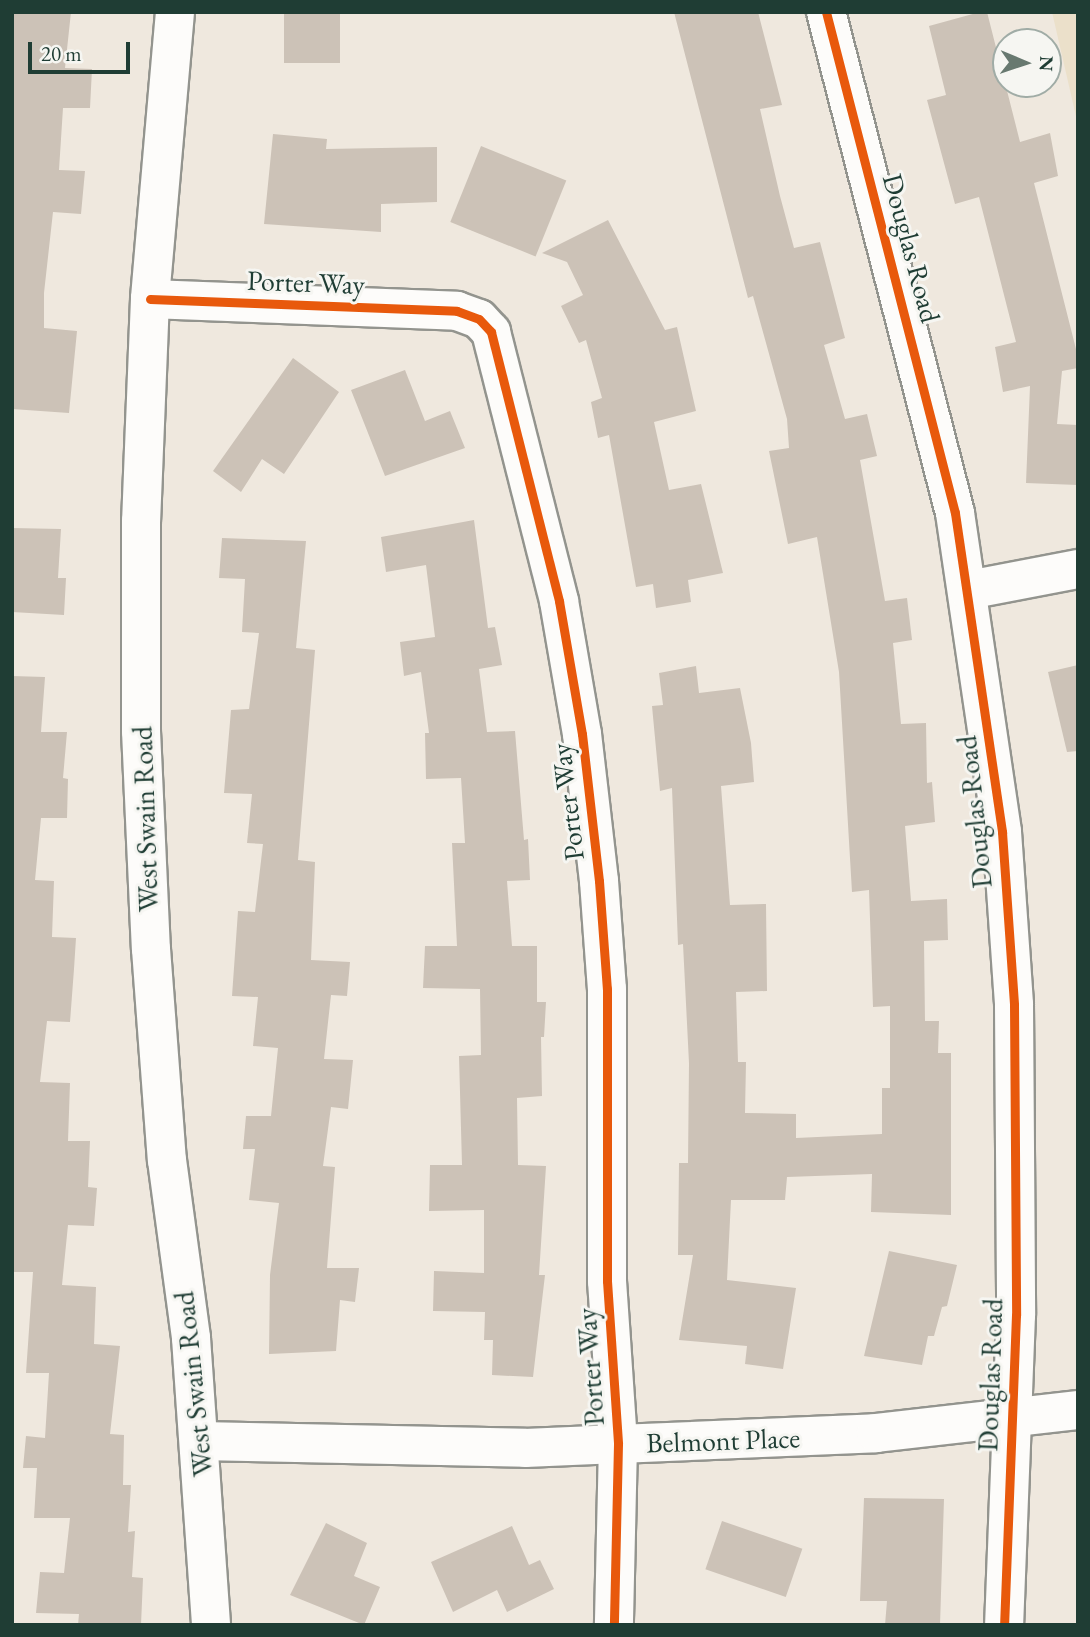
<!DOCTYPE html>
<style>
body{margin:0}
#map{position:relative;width:1090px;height:1637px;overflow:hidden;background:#efe8de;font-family:"EB Garamond",serif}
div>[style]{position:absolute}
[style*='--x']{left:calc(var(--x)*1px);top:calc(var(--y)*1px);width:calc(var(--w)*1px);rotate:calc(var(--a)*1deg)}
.built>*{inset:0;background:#ebe0ca}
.building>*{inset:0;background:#ccc2b7;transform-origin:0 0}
.roads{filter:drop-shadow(2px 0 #93948e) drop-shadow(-2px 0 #93948e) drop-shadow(0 2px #93948e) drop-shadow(0 -2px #93948e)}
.minor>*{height:38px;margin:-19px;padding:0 19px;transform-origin:19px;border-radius:19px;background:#fdfcfa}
.cycleway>*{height:9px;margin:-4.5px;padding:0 4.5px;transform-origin:4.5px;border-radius:4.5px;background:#e8590c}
span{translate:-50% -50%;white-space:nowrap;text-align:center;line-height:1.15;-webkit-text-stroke:6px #f6f6f2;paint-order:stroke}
.street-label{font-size:28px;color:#1f3d34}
.frame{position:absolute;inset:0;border:14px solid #1f3d34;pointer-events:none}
.north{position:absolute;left:992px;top:28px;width:70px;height:70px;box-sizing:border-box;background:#f6f6f2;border:2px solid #a0aca6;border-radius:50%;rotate:92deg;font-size:19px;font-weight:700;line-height:28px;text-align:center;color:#1f3d34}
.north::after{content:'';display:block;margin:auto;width:24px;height:32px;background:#687970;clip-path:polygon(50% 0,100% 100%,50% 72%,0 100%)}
.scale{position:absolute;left:28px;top:42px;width:102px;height:32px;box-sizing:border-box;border:4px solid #1f3d34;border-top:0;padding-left:9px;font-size:21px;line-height:24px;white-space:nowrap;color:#1f3d34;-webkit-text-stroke:5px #f6f6f2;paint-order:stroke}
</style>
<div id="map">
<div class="built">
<div style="clip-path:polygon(1052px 12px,1078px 12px,1078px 125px)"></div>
</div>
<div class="building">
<div style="clip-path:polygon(14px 12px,71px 12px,65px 68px,92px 69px,90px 108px,63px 108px,59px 170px,85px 171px,81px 214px,53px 212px,44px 293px,44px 328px,77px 331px,69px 413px,12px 409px)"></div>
<div style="left:284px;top:12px;width:56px;height:51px"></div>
<div style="clip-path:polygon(674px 12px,758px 12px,782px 105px,760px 109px,780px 196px,794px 248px,820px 242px,845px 338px,824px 345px,845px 419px,867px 414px,877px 456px,860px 460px,885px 601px,907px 598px,912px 640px,893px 643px,901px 724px,926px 723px,927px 783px,932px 782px,935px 822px,905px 826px,911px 901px,947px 899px,948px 940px,924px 941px,925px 1021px,939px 1021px,938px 1053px,951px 1053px,951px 1215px,871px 1212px,872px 1174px,787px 1177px,785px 1200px,731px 1200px,727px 1280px,796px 1288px,783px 1369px,745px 1364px,747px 1346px,679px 1340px,693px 1255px,678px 1255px,679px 1163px,688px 1163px,689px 1063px,683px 944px,678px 945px,672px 788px,660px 791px,652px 706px,663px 705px,659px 673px,696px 666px,699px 693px,740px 688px,751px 743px,754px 782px,721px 786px,730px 905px,766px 904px,767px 991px,736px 992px,738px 1062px,746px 1062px,745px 1113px,796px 1114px,796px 1138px,882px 1134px,882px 1088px,890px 1088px,890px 1006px,873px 1007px,869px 890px,852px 892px,839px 672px,817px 537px,788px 544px,769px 451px,789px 448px,787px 419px,753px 296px,748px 298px)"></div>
<div style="clip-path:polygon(980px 12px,987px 12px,1020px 142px,1050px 133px,1058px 176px,1034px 183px,1078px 357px,1078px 368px,1062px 371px,1057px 424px,1078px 425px,1078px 485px,1026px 483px,1030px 386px,1003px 392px,995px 347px,1016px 342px,979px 197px,955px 204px,927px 100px,946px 95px,929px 26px)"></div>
<div style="clip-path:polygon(273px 134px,327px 139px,326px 149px,437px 147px,437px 202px,381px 204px,381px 232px,264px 224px)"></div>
<div style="left:481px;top:146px;width:92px;height:82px;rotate:22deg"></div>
<div style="clip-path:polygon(608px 220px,665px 330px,677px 327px,696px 411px,654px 422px,669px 490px,701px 484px,723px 573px,688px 580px,691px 602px,656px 608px,653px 584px,636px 587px,609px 435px,598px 438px,591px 402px,602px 398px,586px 340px,579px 343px,561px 306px,583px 295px,567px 262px,542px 253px)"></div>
<div style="clip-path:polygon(293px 358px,339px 392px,284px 474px,262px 459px,241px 492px,213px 471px)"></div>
<div style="clip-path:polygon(405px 370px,425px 421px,450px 411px,465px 448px,385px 476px,351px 390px)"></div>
<div style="clip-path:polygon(474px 520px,488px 628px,495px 627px,502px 665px,479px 669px,487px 732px,515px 731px,524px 840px,528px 839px,530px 880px,507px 881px,512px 946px,537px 946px,537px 1002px,546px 1002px,544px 1037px,541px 1037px,542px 1096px,517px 1098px,518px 1165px,546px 1166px,539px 1275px,545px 1275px,533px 1377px,492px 1375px,493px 1340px,484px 1340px,485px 1312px,433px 1311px,434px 1271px,484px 1273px,484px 1210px,429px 1211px,430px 1165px,462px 1165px,459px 1056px,481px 1055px,480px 989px,423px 988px,425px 946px,457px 946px,452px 843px,465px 843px,461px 778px,426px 779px,425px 733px,429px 733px,421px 672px,404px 676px,400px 642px,435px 637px,426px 565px,386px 572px,381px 537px)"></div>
<div style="clip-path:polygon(12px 528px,61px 529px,58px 578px,66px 578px,64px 615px,12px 612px)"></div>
<div style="clip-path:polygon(222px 538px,306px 541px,296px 648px,315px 650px,298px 860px,315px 862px,311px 960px,350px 962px,347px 996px,331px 995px,324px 1059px,353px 1060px,348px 1109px,331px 1107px,323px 1166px,335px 1167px,327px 1268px,359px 1268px,355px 1302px,340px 1300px,336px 1351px,269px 1354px,270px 1275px,279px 1203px,249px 1200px,255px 1149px,243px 1149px,246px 1116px,271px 1116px,278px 1048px,253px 1046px,258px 997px,232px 996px,238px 911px,255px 912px,263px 844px,247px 843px,252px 794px,224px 793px,231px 710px,249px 709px,259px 633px,242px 632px,245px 579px,219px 578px)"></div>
<div style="clip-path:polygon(1078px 665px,1078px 751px,1067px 752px,1048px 672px)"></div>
<div style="clip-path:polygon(12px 676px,45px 677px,41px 732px,67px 732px,63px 778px,68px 779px,67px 818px,41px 818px,35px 880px,54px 881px,52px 937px,76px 938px,74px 969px,70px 1022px,47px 1021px,40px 1082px,70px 1083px,68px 1141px,90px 1141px,88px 1187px,97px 1188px,94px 1226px,68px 1225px,62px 1285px,96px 1287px,94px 1344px,120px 1346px,110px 1434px,124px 1435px,123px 1485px,131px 1485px,128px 1532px,135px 1531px,132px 1577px,143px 1578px,141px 1625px,78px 1625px,79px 1614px,36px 1613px,40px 1572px,64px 1573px,70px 1518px,34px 1518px,37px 1468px,23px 1468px,26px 1436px,45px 1438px,49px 1373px,26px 1373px,33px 1272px,12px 1272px)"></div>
<div style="clip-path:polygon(889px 1251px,957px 1265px,947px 1306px,942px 1307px,934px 1336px,928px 1336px,922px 1365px,864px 1356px)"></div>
<div style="clip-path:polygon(864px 1498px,944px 1499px,940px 1625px,885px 1625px,887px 1601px,860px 1601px)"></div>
<div style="left:722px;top:1521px;width:85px;height:51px;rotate:19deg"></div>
<div style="clip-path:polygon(326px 1523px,367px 1543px,354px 1576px,380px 1587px,364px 1625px,290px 1595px)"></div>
<div style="clip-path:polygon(512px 1526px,529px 1565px,540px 1560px,554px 1589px,507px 1612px,497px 1590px,453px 1612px,431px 1562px)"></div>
</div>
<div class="roads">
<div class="minor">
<div style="--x:175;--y:12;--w:288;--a:95"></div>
<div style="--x:150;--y:299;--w:222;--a:92.3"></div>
<div style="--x:141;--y:521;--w:210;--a:90"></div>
<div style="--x:141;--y:731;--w:218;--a:87.4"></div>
<div style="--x:151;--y:949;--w:212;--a:85.7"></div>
<div style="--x:167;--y:1160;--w:180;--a:82.3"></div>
<div style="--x:191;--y:1338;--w:288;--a:86"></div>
<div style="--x:826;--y:12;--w:517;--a:75.56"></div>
<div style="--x:955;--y:513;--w:322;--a:81.6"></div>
<div style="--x:1002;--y:832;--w:173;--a:86"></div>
<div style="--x:1014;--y:1005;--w:310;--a:89.6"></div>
<div style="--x:1016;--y:1315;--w:310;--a:92.2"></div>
<div style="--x:150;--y:299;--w:307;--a:2.2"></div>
<div style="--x:457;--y:311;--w:23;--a:20"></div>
<div style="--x:479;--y:319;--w:18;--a:47"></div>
<div style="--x:491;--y:332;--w:277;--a:75.8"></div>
<div style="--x:559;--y:601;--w:135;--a:80.2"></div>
<div style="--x:582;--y:734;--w:148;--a:83.4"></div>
<div style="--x:599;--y:881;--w:108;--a:85.8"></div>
<div style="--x:607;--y:989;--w:292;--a:90"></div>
<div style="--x:607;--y:1281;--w:163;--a:86.1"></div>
<div style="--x:618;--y:1444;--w:181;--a:91.3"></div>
<div style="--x:968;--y:590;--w:112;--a:-10.8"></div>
<div style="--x:200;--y:1441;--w:325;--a:1.2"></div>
<div style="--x:525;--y:1448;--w:93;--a:-2.5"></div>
<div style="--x:618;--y:1444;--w:258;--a:-2.4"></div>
<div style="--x:876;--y:1433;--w:203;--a:-6.5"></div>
</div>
</div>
<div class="cycleway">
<div style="--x:826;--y:12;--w:517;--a:75.56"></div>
<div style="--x:955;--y:513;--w:322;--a:81.6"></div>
<div style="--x:1002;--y:832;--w:173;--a:86"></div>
<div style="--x:1014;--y:1005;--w:310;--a:89.6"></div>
<div style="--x:1016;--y:1315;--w:310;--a:92.2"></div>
<div style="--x:150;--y:299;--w:307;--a:2.2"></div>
<div style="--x:457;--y:311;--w:23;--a:20"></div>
<div style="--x:479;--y:319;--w:18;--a:47"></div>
<div style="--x:491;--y:332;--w:277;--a:75.8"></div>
<div style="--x:559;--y:601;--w:135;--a:80.2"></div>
<div style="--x:582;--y:734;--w:148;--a:83.4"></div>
<div style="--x:599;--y:881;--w:108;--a:85.8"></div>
<div style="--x:607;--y:989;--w:292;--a:90"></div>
<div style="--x:607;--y:1281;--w:163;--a:86.1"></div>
<div style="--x:618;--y:1444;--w:181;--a:91.3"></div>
</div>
<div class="street-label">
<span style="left:912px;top:248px;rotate:75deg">Douglas Road</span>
<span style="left:306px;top:282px;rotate:2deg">Porter Way</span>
<span style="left:567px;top:802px;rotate:-97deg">Porter Way</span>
<span style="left:974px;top:812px;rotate:-96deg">Douglas Road</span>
<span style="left:145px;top:819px;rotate:-92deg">West Swain Road</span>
<span style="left:590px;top:1367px;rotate:-94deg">Porter Way</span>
<span style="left:990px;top:1375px;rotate:-88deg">Douglas Road</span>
<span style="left:193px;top:1384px;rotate:-96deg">West Swain Road</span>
<span style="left:723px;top:1440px;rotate:-2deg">Belmont Place</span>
</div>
<div class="frame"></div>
<div class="north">N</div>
<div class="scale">20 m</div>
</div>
